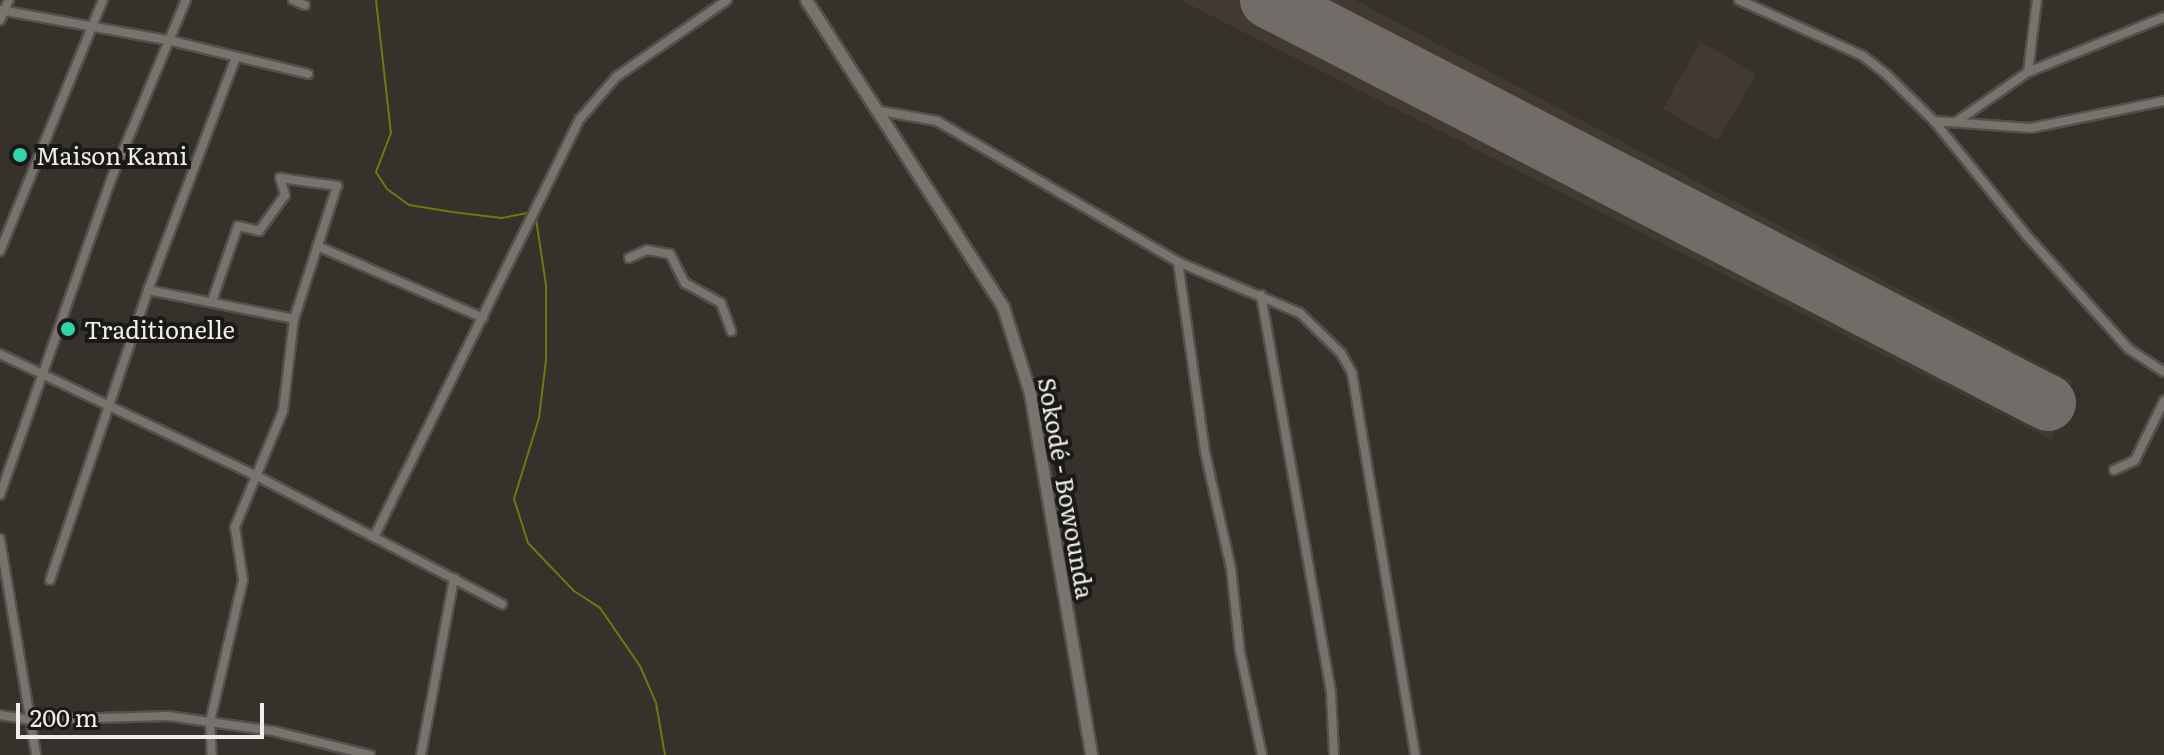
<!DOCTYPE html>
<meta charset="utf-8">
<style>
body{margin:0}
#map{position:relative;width:2164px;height:755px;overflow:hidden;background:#35312b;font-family:Literata,serif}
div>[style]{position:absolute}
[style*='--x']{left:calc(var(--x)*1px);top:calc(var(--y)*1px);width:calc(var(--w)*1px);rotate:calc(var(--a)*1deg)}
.built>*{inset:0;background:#423a30;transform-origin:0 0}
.stream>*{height:2px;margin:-1px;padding:0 1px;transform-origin:1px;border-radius:1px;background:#72770e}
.runway>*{height:56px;margin:-28px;padding:0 28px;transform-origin:28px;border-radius:28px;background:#706d68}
.roads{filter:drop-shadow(2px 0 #53504c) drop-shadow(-2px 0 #53504c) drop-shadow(0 2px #53504c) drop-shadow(0 -2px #53504c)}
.minor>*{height:8px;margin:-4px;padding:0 4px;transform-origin:4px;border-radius:4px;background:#77736d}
.secondary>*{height:11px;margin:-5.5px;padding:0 5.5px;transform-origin:5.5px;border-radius:5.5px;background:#77736d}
.dots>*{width:22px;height:22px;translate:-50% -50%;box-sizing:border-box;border:4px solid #1b1917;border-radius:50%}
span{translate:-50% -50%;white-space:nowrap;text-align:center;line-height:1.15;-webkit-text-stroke:8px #1b1917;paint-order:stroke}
.poi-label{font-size:24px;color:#f0eeea}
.left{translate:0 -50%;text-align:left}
.street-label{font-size:24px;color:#f0eeea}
.scale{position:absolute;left:16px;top:703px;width:248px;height:36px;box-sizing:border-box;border:4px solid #f0eeea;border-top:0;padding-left:10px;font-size:24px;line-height:28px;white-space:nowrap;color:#f0eeea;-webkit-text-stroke:6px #1b1917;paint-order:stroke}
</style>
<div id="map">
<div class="built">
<div style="clip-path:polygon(1180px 0,1355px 0,2072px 381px,2052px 440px)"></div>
<div style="left:1701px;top:42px;width:64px;height:77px;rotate:30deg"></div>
</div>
<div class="stream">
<div style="--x:376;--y:0;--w:134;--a:83.6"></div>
<div style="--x:391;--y:133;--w:42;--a:111"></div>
<div style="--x:376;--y:172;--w:20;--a:57"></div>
<div style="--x:387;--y:189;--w:27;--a:36"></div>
<div style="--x:409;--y:205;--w:44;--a:9.2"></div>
<div style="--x:452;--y:212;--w:50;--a:6.8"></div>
<div style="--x:502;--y:218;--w:26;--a:-11"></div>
<div style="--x:536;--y:219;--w:67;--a:81.4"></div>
<div style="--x:546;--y:285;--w:75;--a:90"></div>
<div style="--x:546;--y:360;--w:58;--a:96.9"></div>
<div style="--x:539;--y:418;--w:85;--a:107.2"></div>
<div style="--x:514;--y:499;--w:46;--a:72.3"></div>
<div style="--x:528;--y:543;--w:66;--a:46.2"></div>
<div style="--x:574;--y:591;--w:31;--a:33"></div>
<div style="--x:600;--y:608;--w:70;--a:55.4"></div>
<div style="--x:640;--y:666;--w:40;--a:66.6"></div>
<div style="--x:656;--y:703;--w:53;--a:80.2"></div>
</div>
<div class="runway">
<div style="--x:1268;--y:0;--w:878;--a:27.32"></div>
</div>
<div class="roads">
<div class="minor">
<div style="--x:293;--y:0;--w:13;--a:23"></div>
<div style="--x:1739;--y:0;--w:136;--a:24.3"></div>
<div style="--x:1863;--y:56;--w:29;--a:38"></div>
<div style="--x:1886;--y:74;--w:67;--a:44.4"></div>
<div style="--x:1934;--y:121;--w:149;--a:51"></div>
<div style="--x:2028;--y:237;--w:151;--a:48"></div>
<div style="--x:2129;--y:349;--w:42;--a:33.3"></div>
<div style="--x:0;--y:10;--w:175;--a:10.2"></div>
<div style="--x:172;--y:41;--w:140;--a:13.6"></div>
<div style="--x:0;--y:20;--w:22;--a:-66"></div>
<div style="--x:2028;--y:72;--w:73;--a:-82.9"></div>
<div style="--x:880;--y:111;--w:58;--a:10"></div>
<div style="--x:937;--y:121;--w:279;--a:30.3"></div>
<div style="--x:1178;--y:262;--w:132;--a:22.7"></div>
<div style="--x:1300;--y:313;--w:57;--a:44.3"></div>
<div style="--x:1341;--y:353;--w:23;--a:61"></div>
<div style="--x:1352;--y:373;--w:387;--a:80.6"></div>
<div style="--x:1934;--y:121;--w:97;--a:4.1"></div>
<div style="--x:2031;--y:128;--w:136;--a:-11.5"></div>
<div style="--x:1956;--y:122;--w:88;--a:-34.8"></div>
<div style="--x:2028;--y:72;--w:147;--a:-22"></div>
<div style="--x:317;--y:246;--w:181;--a:23.4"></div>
<div style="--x:0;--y:251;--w:271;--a:-67.7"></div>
<div style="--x:629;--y:258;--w:20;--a:-24"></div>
<div style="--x:647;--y:250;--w:23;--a:10"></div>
<div style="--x:670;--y:254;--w:33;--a:63"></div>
<div style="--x:685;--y:283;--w:41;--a:29.1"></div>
<div style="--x:721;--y:303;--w:30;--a:70"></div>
<div style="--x:1178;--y:262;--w:192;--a:81.9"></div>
<div style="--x:1205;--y:452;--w:119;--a:77.4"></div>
<div style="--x:1231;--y:568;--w:84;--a:83.9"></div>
<div style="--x:1240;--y:652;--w:105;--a:77.9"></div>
<div style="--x:148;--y:290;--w:149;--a:11.2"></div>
<div style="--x:1261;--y:295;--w:404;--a:80"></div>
<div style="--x:1331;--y:693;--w:62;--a:87.2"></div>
<div style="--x:212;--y:301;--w:79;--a:-70.9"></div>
<div style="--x:238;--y:226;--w:22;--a:13"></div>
<div style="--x:259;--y:231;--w:44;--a:-54.2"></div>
<div style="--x:285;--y:195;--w:18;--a:-106"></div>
<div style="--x:280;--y:178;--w:58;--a:8"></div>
<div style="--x:337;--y:186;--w:140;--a:107.9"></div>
<div style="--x:294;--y:319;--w:93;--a:96.8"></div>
<div style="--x:283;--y:411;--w:126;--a:112.5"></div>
<div style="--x:235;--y:527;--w:54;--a:81.4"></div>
<div style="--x:243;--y:580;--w:146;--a:103.1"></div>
<div style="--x:210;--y:722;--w:33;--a:87"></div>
<div style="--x:0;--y:354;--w:280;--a:25.4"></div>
<div style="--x:253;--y:474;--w:281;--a:27.6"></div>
<div style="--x:2114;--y:470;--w:23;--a:-25"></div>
<div style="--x:2135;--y:460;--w:66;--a:-63.8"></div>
<div style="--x:0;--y:495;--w:339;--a:-70.6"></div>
<div style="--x:113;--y:175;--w:190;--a:-67.4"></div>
<div style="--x:374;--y:537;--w:466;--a:-63.8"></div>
<div style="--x:580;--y:119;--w:55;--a:-49.4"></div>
<div style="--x:616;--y:77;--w:135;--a:-34.7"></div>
<div style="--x:0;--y:539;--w:219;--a:80.5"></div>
<div style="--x:50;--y:580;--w:306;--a:-71.3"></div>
<div style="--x:148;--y:290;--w:249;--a:-69.3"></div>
<div style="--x:0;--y:715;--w:30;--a:9"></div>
<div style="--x:30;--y:720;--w:138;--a:-1.7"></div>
<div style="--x:168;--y:716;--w:106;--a:8.1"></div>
<div style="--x:273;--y:731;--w:100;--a:13.9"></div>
<div style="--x:421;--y:755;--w:180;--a:-79.4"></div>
</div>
<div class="secondary">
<div style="--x:806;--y:0;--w:365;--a:57.3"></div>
<div style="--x:1003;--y:307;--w:90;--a:72.6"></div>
<div style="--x:1030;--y:393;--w:367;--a:80.4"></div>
</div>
</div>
<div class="dots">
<div style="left:20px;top:155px;background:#2ed4aa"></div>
<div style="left:68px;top:329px;background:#2ed4aa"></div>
</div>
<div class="poi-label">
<span class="left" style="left:36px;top:155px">Maison Kami</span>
<span class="left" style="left:84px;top:329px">Traditionelle</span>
</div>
<div class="street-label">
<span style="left:1067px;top:488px;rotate:80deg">Sokodé - Bowounda</span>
</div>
<div class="scale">200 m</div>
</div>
